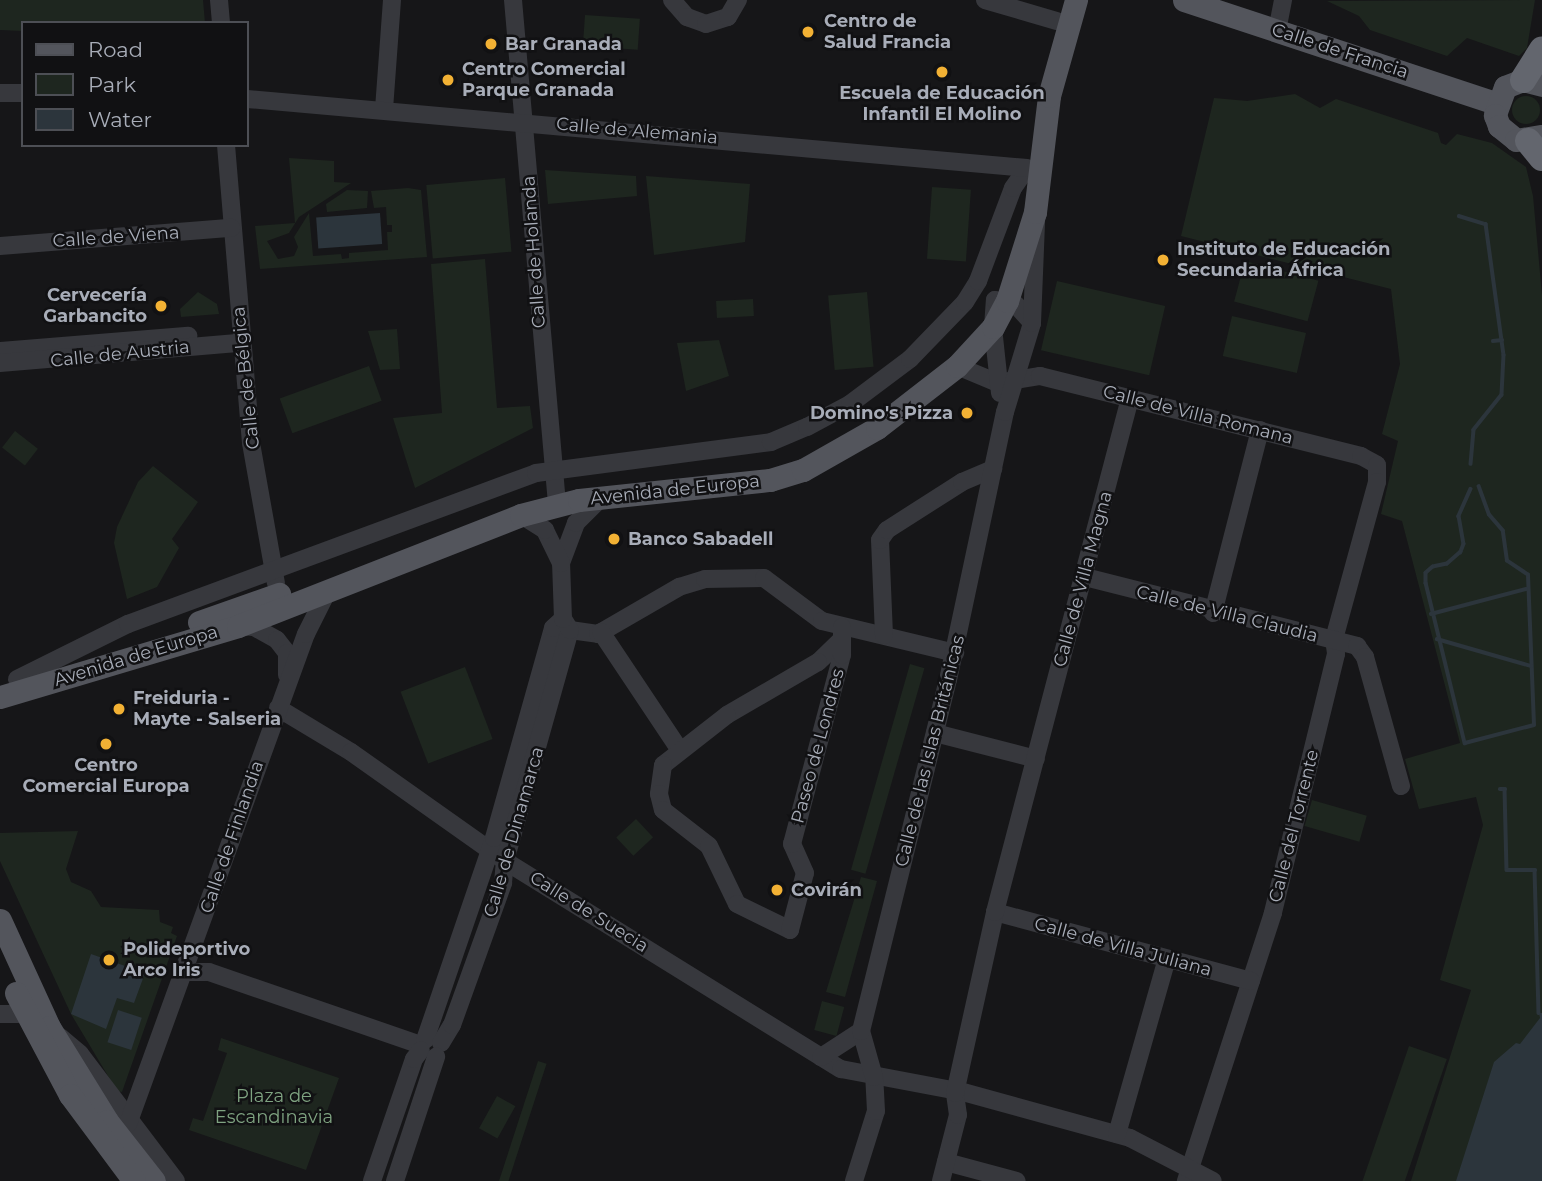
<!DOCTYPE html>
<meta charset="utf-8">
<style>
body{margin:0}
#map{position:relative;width:1542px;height:1181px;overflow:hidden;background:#161618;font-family:Montserrat,sans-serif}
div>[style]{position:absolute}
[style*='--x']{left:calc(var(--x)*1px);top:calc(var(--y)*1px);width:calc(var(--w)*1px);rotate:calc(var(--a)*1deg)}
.green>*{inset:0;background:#1e261f;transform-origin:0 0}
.round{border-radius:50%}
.water>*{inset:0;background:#2c353c;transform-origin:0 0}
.stream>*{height:3.5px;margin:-1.75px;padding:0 1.75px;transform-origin:1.75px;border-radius:1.75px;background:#2c353c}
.minor>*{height:18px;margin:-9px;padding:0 9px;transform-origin:9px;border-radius:9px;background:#37383d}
.major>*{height:23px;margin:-11.5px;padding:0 11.5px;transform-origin:11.5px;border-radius:11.5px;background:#53555c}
.highway>*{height:26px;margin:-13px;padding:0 13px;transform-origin:13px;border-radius:13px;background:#63666e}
.dots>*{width:19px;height:19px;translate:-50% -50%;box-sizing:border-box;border:4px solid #111113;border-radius:50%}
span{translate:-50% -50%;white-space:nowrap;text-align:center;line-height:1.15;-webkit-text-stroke:5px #111113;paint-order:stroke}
.poi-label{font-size:18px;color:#a8adb8;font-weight:700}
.left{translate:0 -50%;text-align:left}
.right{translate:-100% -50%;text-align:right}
.street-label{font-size:18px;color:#a8adb8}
.park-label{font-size:18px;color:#7fa381}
.legend{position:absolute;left:21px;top:21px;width:228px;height:126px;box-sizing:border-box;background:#111113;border:2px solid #4d4f55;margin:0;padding:9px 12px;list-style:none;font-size:21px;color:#a8adb8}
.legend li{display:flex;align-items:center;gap:14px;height:35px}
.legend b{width:35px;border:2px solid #4d4f55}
</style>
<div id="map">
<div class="green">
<div style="clip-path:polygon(0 0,203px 0,205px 23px,23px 23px,23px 31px,0 30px)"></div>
<div style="clip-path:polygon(1535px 0,1527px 48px,1519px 56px,1467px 38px,1447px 56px,1370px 30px,1359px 16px,1327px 1px)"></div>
<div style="left:585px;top:15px;width:55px;height:31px;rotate:4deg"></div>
<div style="clip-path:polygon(1295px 94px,1320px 108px,1336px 99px,1438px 133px,1441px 143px,1446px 145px,1457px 134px,1492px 143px,1526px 167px,1533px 196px,1542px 295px,1542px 1181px,1411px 1181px,1471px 990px,1440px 980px,1483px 825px,1476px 797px,1419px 809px,1405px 759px,1460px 743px,1402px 521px,1381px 514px,1398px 441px,1382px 434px,1400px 364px,1391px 289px,1181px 236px,1214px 98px,1247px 101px)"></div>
<div class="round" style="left:1512px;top:96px;width:28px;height:28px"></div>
<div style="clip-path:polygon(289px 158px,334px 161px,334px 182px,351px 183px,299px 217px,289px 233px,267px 241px,278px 259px,294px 256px,298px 247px,294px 237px,309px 213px,313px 256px,341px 254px,342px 259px,349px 258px,349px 253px,388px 250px,387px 232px,392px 232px,392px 225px,387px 225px,386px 207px,374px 208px,371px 191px,408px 188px,421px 190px,427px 257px,260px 269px,255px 226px,295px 223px)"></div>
<div style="clip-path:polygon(545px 170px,636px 176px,637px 196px,548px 204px)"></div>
<div style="clip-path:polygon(646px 176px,750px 184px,745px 242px,654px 255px)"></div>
<div style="left:505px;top:178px;width:74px;height:79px;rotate:85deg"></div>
<div style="left:932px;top:187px;width:39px;height:72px;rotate:4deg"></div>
<div style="clip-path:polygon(347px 190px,368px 191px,367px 208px,327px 212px,326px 204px)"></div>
<div style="clip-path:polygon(485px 259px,497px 408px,530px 406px,533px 428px,415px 488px,393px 418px,442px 413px,431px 264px)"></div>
<div style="left:1245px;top:261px;width:76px;height:42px;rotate:15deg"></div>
<div style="left:1057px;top:281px;width:111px;height:71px;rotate:13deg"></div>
<div style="clip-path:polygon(198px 292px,217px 304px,219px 314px,181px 317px,180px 309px)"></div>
<div style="left:867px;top:292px;width:75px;height:39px;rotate:85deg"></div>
<div style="left:753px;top:299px;width:17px;height:37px;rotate:87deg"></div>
<div style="left:1232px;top:316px;width:76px;height:41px;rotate:13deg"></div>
<div style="clip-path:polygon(397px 329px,400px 369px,380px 370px,368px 331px)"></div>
<div style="clip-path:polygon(719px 340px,729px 376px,686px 391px,677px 343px)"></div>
<div style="left:369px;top:366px;width:37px;height:95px;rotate:70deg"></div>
<div style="left:15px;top:431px;width:29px;height:21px;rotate:38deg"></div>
<div style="clip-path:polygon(153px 466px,198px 502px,172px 539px,179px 548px,157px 587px,127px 599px,114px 543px,117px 527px,138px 482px)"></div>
<div style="left:910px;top:664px;width:15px;height:214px;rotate:16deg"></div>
<div style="left:465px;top:667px;width:77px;height:69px;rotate:69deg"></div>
<div style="left:1312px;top:800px;width:57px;height:27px;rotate:16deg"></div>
<div style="left:636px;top:819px;width:25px;height:27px;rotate:47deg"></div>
<div style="clip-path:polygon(78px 831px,66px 869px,71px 882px,91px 891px,101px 907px,159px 910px,160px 922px,173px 927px,171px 933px,177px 936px,122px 1092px,117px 1091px,71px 1014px,0 861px,0 833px)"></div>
<div style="clip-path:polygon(861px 877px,877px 881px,845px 997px,826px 992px)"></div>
<div style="left:822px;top:1001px;width:23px;height:30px;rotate:15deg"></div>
<div style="clip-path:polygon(221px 1038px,339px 1078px,306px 1170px,189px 1130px,193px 1118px,203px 1121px,227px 1053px,218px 1050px)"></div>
<div style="left:1409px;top:1046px;width:40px;height:143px;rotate:19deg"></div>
<div style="left:538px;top:1061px;width:9px;height:127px;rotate:18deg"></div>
<div style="left:497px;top:1096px;width:21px;height:37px;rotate:29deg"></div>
</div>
<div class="water">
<div style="left:380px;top:213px;width:31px;height:64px;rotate:86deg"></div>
<div style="clip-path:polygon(91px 954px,145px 973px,134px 1003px,117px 998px,106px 1029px,71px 1014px)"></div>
<div style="left:118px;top:1010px;width:25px;height:34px;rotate:18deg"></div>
<div style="clip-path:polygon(1539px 1013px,1542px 1013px,1542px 1181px,1456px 1181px,1494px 1062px,1516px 1043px,1520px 1044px,1540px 1018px)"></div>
</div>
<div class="stream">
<div style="--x:1459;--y:216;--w:28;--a:17"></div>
<div style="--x:1486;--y:224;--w:132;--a:82.2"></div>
<div style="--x:1504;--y:355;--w:40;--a:92.9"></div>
<div style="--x:1502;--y:395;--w:45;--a:128.7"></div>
<div style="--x:1474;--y:430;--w:34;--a:95"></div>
<div style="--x:1493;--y:341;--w:9;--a:-6"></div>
<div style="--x:1471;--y:489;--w:30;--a:114"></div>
<div style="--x:1459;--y:516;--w:28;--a:80"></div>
<div style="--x:1464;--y:544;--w:9;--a:111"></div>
<div style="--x:1461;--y:552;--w:18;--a:139"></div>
<div style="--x:1447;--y:564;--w:14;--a:168"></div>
<div style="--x:1433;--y:567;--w:9;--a:139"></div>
<div style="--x:1426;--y:573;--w:10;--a:90"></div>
<div style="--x:1426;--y:583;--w:165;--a:76.3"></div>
<div style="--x:1465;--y:743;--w:71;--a:-14.6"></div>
<div style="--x:1534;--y:725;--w:150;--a:-92.3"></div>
<div style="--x:1528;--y:575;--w:25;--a:-146"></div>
<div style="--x:1507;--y:561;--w:30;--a:-98"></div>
<div style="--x:1503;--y:531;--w:21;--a:-131"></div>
<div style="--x:1489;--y:515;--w:30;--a:-110"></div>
<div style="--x:1431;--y:614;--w:98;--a:-14.7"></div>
<div style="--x:1437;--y:639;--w:98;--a:16"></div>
<div style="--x:1500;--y:789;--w:5;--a:0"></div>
<div style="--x:1505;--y:789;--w:81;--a:88.6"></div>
<div style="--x:1507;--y:870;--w:28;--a:0"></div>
<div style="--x:1535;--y:870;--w:143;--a:88.4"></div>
</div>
<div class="minor">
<div style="--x:219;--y:0;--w:23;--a:85"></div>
<div style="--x:513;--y:0;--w:506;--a:85.01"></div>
<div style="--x:672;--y:0;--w:23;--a:49"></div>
<div style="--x:687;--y:17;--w:20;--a:20"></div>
<div style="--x:706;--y:24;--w:23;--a:-18"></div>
<div style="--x:728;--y:17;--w:20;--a:-60"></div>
<div style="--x:985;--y:0;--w:75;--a:16.3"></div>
<div style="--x:1277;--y:31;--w:32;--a:-79"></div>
<div style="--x:0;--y:93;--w:23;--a:0"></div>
<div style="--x:384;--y:109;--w:109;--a:-85.8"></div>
<div style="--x:226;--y:145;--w:299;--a:85.2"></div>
<div style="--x:251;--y:443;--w:142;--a:79.9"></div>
<div style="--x:0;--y:246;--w:232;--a:-4.5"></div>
<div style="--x:0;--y:351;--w:189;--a:-4.6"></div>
<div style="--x:0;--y:363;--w:241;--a:-4.8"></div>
<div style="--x:957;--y:366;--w:44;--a:22.5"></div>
<div style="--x:998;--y:383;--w:43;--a:-9.5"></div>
<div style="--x:1040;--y:376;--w:331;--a:14"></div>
<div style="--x:1361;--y:456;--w:18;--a:29"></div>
<div style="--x:1377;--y:465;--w:17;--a:90"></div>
<div style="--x:1377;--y:482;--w:163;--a:105.3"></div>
<div style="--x:1334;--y:639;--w:15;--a:82"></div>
<div style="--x:1336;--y:654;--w:267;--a:103.7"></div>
<div style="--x:1273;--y:913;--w:282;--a:108"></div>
<div style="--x:1000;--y:393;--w:66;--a:-96.1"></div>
<div style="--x:993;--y:327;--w:27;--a:-86"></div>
<div style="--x:995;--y:300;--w:22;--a:13"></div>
<div style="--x:1016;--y:305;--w:24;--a:48"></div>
<div style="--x:561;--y:563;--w:43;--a:-69.4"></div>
<div style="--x:576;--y:523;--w:37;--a:-45"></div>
<div style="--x:1085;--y:577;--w:281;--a:14.2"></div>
<div style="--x:1357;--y:646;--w:14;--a:54"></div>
<div style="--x:1365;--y:657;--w:134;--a:74.4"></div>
<div style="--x:1213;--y:613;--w:189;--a:-75.6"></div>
<div style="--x:238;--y:626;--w:16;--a:4"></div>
<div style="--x:254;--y:627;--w:26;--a:29"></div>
<div style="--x:277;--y:640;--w:16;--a:52"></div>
<div style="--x:287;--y:653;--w:22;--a:90"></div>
<div style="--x:570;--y:630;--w:28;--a:8"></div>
<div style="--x:598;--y:634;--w:94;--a:-30.1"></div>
<div style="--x:679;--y:587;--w:27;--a:-17"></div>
<div style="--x:705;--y:579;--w:59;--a:-1"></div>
<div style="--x:764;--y:578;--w:72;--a:36.6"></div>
<div style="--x:822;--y:621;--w:137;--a:13.5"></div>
<div style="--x:601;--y:632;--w:141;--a:56.3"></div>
<div style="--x:884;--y:635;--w:95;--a:-92.4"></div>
<div style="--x:880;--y:540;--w:12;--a:-55"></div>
<div style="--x:887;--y:530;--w:89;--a:-32.6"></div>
<div style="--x:962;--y:482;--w:34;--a:-23"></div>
<div style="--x:839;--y:642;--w:29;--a:136"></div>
<div style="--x:818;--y:662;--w:105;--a:149.8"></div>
<div style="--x:727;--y:715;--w:81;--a:142"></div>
<div style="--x:663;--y:765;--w:29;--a:98"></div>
<div style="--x:659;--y:794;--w:16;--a:76"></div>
<div style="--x:663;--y:810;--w:58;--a:38"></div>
<div style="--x:709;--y:846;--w:64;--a:64.2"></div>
<div style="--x:737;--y:904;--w:59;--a:26.1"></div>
<div style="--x:790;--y:930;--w:59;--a:-75.3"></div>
<div style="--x:805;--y:873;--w:32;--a:-114"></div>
<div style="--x:792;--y:844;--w:196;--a:-75.2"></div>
<div style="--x:842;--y:655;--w:28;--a:-90"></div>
<div style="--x:17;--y:679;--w:124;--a:-26.4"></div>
<div style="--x:128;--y:624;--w:435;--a:-20.3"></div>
<div style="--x:536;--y:473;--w:237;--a:-7.5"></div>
<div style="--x:771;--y:442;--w:39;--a:-23"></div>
<div style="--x:807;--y:427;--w:49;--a:-28.1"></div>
<div style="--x:850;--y:404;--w:75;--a:-36.9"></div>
<div style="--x:910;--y:359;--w:79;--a:-46"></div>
<div style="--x:965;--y:302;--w:25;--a:-58"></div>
<div style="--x:978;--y:281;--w:99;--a:-69.4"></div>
<div style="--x:1013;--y:188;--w:24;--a:-55"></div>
<div style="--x:1027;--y:168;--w:783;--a:-174.94"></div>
<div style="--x:278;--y:708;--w:85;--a:31.1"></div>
<div style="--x:351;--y:752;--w:189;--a:35.3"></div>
<div style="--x:505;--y:861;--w:395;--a:31.8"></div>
<div style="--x:841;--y:1069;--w:124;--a:10.7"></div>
<div style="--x:963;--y:1092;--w:173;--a:15.4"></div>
<div style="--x:1130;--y:1138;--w:93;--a:27.4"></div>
<div style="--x:935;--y:733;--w:104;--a:14.4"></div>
<div style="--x:995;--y:912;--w:265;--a:15.1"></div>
<div style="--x:185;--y:972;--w:24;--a:0"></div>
<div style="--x:209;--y:972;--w:224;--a:19"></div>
<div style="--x:0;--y:1014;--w:25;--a:0"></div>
<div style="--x:60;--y:1037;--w:26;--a:40"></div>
<div style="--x:80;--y:1054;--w:159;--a:52.9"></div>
<div style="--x:425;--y:1040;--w:213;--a:-71.1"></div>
<div style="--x:494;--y:838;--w:218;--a:-74.3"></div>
<div style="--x:553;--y:628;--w:13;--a:-42"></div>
<div style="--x:441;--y:1043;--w:21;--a:-59"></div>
<div style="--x:452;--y:1025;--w:151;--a:-70.2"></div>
<div style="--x:503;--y:883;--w:22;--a:-85"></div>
<div style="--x:505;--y:861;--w:240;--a:-74.3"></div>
<div style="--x:570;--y:630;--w:13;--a:-122"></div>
<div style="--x:563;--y:619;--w:56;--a:-92"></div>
<div style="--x:561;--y:563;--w:37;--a:-116"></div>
<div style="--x:545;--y:530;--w:28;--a:-148"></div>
<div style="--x:821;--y:1057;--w:48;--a:-33"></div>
<div style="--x:128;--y:1124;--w:521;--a:-70.04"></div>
<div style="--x:306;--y:634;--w:49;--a:-63.4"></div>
<div style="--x:1117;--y:1134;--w:182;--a:-74.1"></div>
<div style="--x:946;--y:1162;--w:73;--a:15"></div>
<div style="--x:372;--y:1181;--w:129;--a:-71"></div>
<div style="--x:414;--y:1059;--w:11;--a:-52"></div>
<div style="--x:395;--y:1181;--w:131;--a:-71.7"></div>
<div style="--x:854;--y:1181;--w:73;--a:-72.6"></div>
<div style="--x:876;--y:1111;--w:34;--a:-93"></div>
<div style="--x:874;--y:1077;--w:48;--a:-105.8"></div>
<div style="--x:861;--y:1031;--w:362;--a:-76.1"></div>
<div style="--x:948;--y:680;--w:274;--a:-78"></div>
<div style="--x:1005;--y:412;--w:93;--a:-73.1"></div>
<div style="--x:1032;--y:323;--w:101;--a:-87.7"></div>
<div style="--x:941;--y:1181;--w:68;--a:-75.6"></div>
<div style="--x:958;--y:1115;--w:22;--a:-98"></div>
<div style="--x:955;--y:1093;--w:185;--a:-77.5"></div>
<div style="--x:995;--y:912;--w:531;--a:-75.28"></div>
</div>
<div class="major">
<div style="--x:1184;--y:0;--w:329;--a:18.3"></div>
<div style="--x:1542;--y:85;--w:20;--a:-165"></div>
<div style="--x:1523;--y:80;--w:19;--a:159"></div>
<div style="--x:1505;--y:87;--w:30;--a:110"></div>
<div style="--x:1495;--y:115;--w:12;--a:70"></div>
<div style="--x:1499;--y:126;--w:22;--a:39"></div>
<div style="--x:1516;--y:140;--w:26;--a:-9"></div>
<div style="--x:199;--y:622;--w:85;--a:-19.3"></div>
<div style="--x:0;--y:697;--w:248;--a:-16.6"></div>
<div style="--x:238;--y:626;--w:304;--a:-21.4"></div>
<div style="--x:521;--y:515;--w:60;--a:-14.5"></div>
<div style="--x:579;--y:500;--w:192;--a:-6"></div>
<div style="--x:770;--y:480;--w:34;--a:-17"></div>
<div style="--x:803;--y:470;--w:85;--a:-29.6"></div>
<div style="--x:877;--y:428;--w:101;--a:-37.8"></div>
<div style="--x:957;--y:366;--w:53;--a:-47.3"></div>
<div style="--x:993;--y:327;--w:30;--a:-62"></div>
<div style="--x:1007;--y:301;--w:93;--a:-72.5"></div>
<div style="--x:1035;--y:212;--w:117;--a:-83.1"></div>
<div style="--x:1049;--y:96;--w:100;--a:-74.3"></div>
<div style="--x:0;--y:920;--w:118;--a:65.4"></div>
<div style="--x:49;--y:1027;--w:110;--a:58.3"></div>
<div style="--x:107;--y:1121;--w:76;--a:51.9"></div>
<div style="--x:16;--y:993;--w:115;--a:62.1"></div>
<div style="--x:70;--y:1095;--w:107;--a:53.3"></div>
</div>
<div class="highway">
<div style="--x:1523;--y:80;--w:36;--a:-58"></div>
<div style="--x:1528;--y:141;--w:22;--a:51"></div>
</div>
<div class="dots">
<div style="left:808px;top:32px;background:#f2b134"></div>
<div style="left:491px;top:44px;background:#f2b134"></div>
<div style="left:942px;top:72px;background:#f2b134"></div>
<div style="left:448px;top:80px;background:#f2b134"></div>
<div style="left:1163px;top:260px;background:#f2b134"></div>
<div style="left:161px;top:306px;background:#f2b134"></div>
<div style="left:967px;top:413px;background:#f2b134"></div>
<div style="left:614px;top:539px;background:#f2b134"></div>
<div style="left:119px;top:709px;background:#f2b134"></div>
<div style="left:106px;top:744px;background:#f2b134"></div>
<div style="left:777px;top:890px;background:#f2b134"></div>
<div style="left:109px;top:960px;background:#f2b134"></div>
</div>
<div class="poi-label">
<span class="left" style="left:824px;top:32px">Centro de<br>Salud Francia</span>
<span class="left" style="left:505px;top:44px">Bar Granada</span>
<span class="left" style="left:462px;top:80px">Centro Comercial<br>Parque Granada</span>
<span style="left:942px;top:104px">Escuela de Educación<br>Infantil El Molino</span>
<span class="left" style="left:1177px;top:260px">Instituto de Educación<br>Secundaria África</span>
<span class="right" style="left:147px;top:306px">Cervecería<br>Garbancito</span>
<span class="right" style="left:953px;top:413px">Domino's Pizza</span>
<span class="left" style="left:628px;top:539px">Banco Sabadell</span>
<span class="left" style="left:133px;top:709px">Freiduria -<br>Mayte - Salseria</span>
<span style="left:106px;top:776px">Centro<br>Comercial Europa</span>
<span class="left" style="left:791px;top:890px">Covirán</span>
<span class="left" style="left:123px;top:960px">Polideportivo<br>Arco Iris</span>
</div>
<div class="street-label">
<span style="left:1340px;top:51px;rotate:18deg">Calle de Francia</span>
<span style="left:637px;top:131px;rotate:5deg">Calle de Alemania</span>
<span style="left:116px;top:237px;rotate:-4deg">Calle de Viena</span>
<span style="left:534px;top:252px;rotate:-94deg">Calle de Holanda</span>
<span style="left:120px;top:354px;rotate:-6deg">Calle de Austria</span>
<span style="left:246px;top:378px;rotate:-96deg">Calle de Bélgica</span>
<span style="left:1198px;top:415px;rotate:14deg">Calle de Villa Romana</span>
<span style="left:675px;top:490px;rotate:-6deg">Avenida de Europa</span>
<span style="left:1083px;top:579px;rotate:-75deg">Calle de Villa Magna</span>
<span style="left:1227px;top:614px;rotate:14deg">Calle de Villa Claudia</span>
<span style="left:136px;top:656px;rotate:-17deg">Avenida de Europa</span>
<span style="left:818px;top:746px;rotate:-75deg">Paseo de Londres</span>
<span style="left:930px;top:751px;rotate:-76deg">Calle de las Islas Británicas</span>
<span style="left:1294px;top:826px;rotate:-76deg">Calle del Torrente</span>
<span style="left:514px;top:832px;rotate:-74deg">Calle de Dinamarca</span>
<span style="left:232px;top:837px;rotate:-71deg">Calle de Finlandia</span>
<span style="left:589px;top:912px;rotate:32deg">Calle de Suecia</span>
<span style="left:1123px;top:947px;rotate:15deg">Calle de Villa Juliana</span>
</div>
<div class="park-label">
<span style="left:274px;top:1107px">Plaza de<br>Escandinavia</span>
</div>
<ul class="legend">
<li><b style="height:9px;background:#53555c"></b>Road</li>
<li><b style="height:19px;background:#1e261f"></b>Park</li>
<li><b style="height:19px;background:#2c353c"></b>Water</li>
</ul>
</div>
